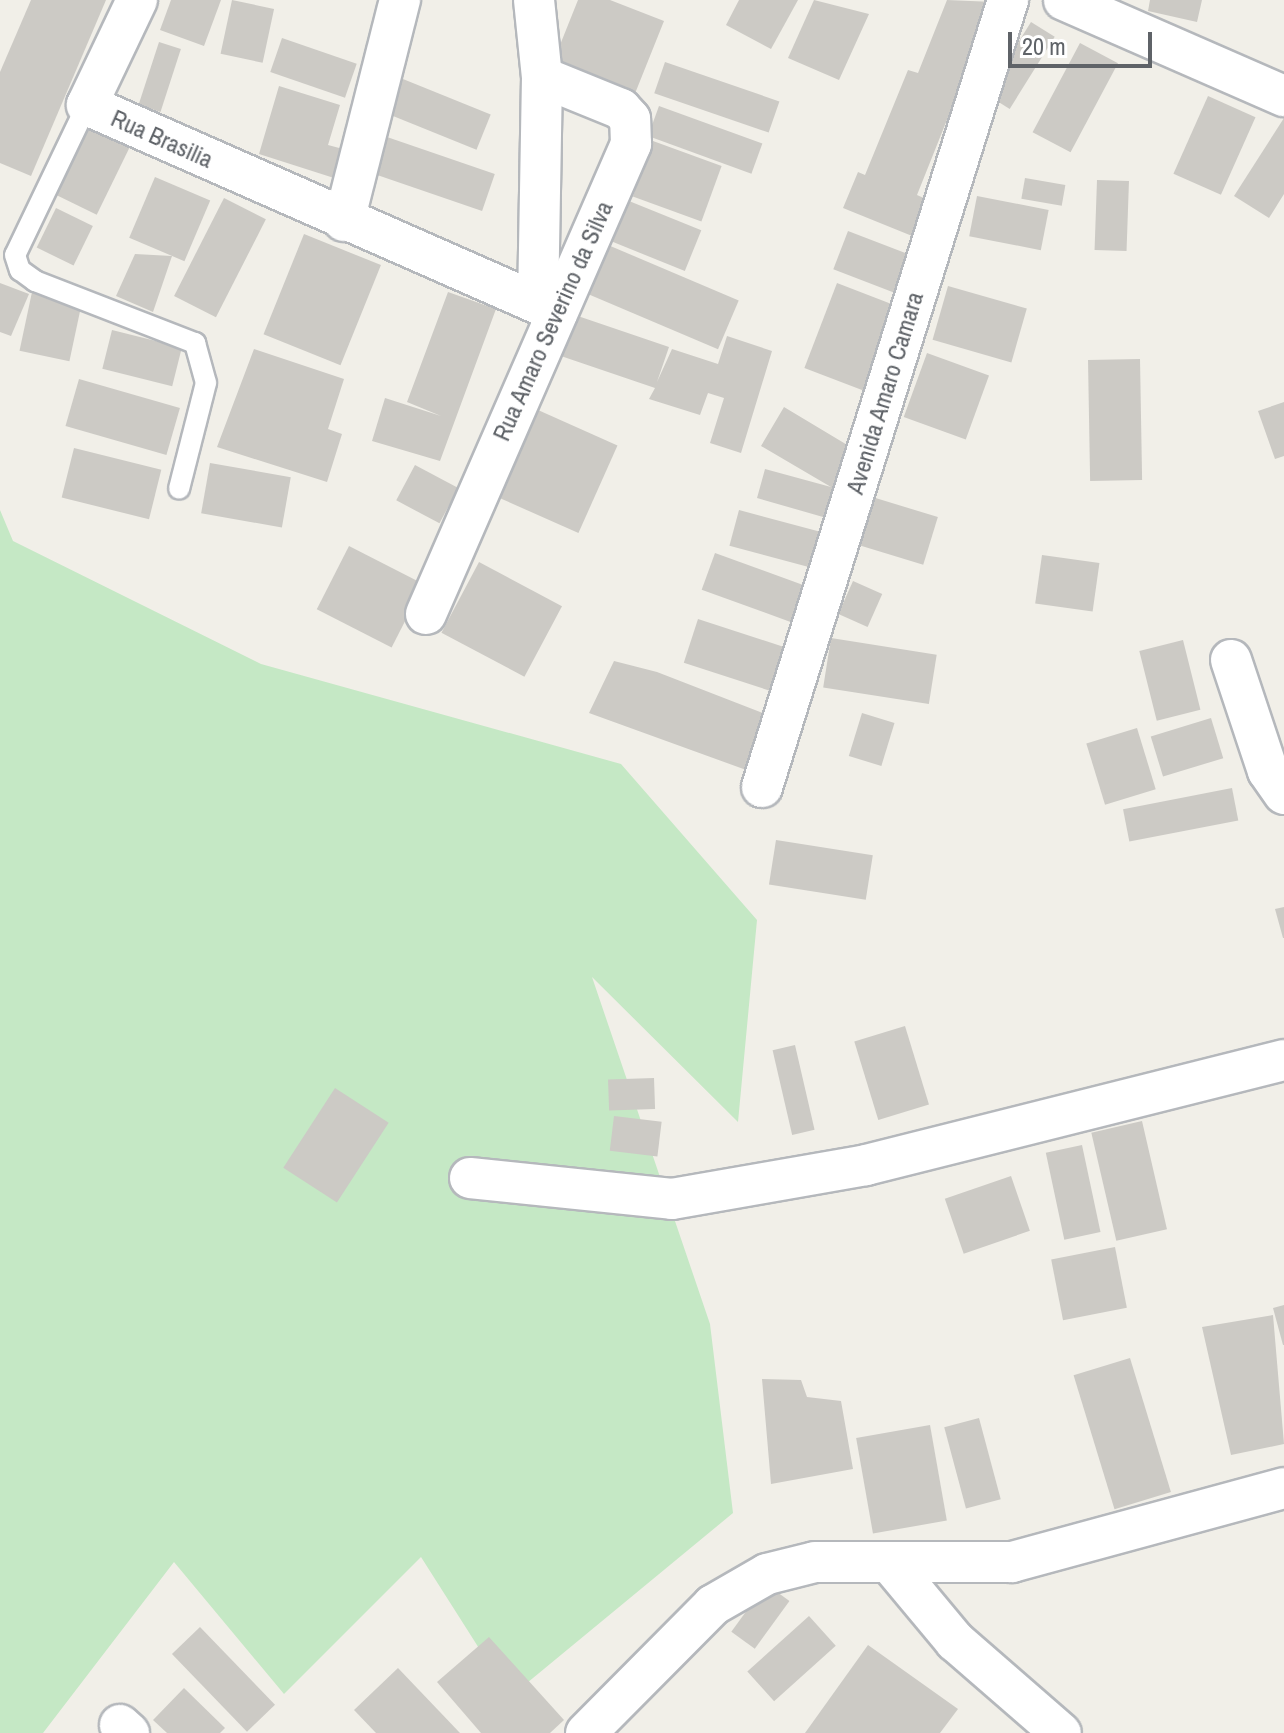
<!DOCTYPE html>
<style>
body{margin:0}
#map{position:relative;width:1284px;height:1733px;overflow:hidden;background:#f1efe8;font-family:"Archivo Narrow",sans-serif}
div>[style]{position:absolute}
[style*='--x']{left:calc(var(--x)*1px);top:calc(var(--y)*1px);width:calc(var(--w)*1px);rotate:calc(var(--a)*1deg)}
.green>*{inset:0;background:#c5e8c5}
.building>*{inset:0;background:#cccac5;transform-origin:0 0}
.roads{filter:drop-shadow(2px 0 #b5b8bc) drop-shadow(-2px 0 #b5b8bc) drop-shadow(0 2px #b5b8bc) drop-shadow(0 -2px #b5b8bc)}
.lane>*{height:20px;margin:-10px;padding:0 10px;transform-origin:10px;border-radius:10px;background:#fff}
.street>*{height:40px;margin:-20px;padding:0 20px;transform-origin:20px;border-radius:20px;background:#fff}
span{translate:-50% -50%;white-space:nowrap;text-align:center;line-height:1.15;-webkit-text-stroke:6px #fff;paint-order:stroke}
.street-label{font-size:24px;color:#5f6368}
.scale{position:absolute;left:1008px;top:32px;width:144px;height:36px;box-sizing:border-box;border:4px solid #5f6368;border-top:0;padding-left:10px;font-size:24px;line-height:28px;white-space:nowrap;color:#5f6368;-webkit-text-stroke:6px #fff;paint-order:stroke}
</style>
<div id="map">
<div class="green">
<div style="clip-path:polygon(0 510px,13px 541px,261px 664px,621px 764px,757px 920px,738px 1122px,592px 977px,710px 1324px,733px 1513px,510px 1697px,421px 1557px,284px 1694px,174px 1562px,43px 1733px,0 1733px)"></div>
</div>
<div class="building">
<div style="clip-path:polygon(31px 0,106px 0,31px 176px,0 163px,0 72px)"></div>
<div style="clip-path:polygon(171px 0,221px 0,204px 46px,160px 30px)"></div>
<div style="left:232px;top:0;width:43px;height:55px;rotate:12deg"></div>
<div style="clip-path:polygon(578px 0,610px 0,664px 21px,634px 96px,552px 65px)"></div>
<div style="clip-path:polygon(739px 0,798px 0,771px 49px,726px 25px)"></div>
<div style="clip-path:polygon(814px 0,869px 14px,839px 80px,788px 58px)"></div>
<div style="clip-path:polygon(947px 0,994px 2px,917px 195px,937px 204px,922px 240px,843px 208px,858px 172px,865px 175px,908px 70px,918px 73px)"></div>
<div style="clip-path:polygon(1150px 0,1202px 0,1197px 22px,1148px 11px)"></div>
<div style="left:1031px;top:22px;width:28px;height:85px;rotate:32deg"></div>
<div style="left:282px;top:38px;width:79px;height:36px;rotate:19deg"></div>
<div style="left:159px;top:42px;width:23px;height:66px;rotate:18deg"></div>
<div style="left:1080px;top:43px;width:43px;height:101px;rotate:28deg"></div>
<div style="left:665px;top:62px;width:121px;height:33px;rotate:19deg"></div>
<div style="left:398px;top:77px;width:100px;height:38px;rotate:22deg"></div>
<div style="clip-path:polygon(279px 86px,340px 105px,328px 145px,343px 149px,334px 178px,259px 154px)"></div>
<div style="left:1208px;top:96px;width:52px;height:85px;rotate:24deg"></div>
<div style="left:659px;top:106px;width:110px;height:32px;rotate:20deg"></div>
<div style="clip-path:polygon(1284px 118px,1284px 194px,1269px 218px,1234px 196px)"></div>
<div style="left:86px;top:125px;width:49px;height:76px;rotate:26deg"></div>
<div style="left:387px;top:137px;width:114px;height:39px;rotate:19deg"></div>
<div style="left:653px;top:141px;width:73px;height:59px;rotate:20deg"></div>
<div style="left:155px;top:177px;width:60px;height:66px;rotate:23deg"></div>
<div style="left:1025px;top:178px;width:41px;height:21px;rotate:10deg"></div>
<div style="left:1097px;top:180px;width:32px;height:70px;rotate:2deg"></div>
<div style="left:977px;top:196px;width:73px;height:41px;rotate:11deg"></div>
<div style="left:224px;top:198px;width:47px;height:110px;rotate:27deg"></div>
<div style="left:629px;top:201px;width:78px;height:44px;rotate:22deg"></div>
<div style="left:56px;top:208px;width:41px;height:44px;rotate:26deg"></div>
<div style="left:848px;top:231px;width:71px;height:41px;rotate:21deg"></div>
<div style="left:304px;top:234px;width:83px;height:108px;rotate:22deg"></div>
<div style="left:608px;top:245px;width:142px;height:53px;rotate:23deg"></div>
<div style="clip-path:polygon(135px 254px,172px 256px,153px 312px,116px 296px)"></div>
<div style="clip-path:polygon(0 283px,29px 294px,11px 336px,0 332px)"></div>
<div style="left:837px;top:283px;width:75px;height:91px;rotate:21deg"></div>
<div style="left:948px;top:286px;width:82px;height:56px;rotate:16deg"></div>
<div style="left:32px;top:292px;width:51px;height:60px;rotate:12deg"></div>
<div style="clip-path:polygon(448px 292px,496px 309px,440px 461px,372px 441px,385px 398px,441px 416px,407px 402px)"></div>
<div style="clip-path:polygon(569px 313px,669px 347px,657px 382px,672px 349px,718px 364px,727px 336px,772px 351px,741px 453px,710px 443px,724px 398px,708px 393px,700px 415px,649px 399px,655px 388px,555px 354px)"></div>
<div style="left:112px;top:330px;width:72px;height:40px;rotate:14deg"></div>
<div style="clip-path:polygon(254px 349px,344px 379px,328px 429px,342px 434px,327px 482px,217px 447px)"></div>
<div style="left:927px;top:353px;width:66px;height:68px;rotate:20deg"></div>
<div style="left:1140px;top:359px;width:121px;height:52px;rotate:89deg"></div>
<div style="left:79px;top:379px;width:105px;height:49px;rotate:16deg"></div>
<div style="clip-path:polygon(1284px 402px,1284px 456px,1275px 459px,1258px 411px)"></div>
<div style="clip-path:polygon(784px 407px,854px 449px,823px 517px,757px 498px,765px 469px,831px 487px,761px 446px)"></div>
<div style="left:538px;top:410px;width:87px;height:96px;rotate:24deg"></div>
<div style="left:74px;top:448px;width:90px;height:51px;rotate:14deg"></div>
<div style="left:210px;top:463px;width:82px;height:51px;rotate:10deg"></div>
<div style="left:415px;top:465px;width:49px;height:40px;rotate:28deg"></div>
<div style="left:869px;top:496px;width:72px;height:50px;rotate:17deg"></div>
<div style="left:739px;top:510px;width:84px;height:37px;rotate:15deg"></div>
<div style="left:349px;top:546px;width:84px;height:71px;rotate:27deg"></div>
<div style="left:715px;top:553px;width:104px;height:39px;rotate:20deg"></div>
<div style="left:1042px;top:555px;width:58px;height:49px;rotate:8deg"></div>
<div style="left:479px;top:562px;width:94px;height:80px;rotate:28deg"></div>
<div style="left:853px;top:581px;width:32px;height:36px;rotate:24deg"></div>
<div style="left:698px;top:619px;width:92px;height:46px;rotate:18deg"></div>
<div style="left:831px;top:638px;width:107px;height:50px;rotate:9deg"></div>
<div style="left:1183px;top:640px;width:72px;height:45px;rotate:76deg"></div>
<div style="clip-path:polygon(614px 661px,657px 672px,643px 718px,657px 672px,768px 715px,749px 771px,589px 713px)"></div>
<div style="left:862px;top:713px;width:34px;height:45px;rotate:17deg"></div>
<div style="left:1211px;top:718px;width:42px;height:63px;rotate:73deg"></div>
<div style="left:1137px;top:728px;width:64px;height:53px;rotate:73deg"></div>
<div style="left:1232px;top:788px;width:33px;height:111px;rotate:79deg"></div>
<div style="left:776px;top:840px;width:98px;height:45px;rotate:9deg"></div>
<div style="clip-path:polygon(1284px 907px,1284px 938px,1283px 938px,1275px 909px)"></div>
<div style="left:905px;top:1026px;width:82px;height:53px;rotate:73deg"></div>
<div style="left:795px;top:1045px;width:87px;height:23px;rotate:77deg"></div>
<div style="left:654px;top:1078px;width:31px;height:46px;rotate:88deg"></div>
<div style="left:335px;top:1088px;width:64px;height:95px;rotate:33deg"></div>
<div style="left:614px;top:1116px;width:48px;height:35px;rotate:7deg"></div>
<div style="left:1142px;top:1121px;width:111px;height:52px;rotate:77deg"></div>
<div style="left:1082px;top:1145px;width:89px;height:37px;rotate:78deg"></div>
<div style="left:1011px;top:1176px;width:58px;height:70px;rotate:71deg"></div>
<div style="left:1115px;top:1247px;width:62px;height:65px;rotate:79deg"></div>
<div style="clip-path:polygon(1284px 1305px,1284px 1345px,1283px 1345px,1273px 1308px)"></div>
<div style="clip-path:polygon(1273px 1315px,1284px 1444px,1231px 1455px,1202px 1327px)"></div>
<div style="left:1130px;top:1358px;width:140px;height:59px;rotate:73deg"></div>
<div style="clip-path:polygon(762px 1379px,801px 1380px,807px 1397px,841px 1401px,853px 1469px,771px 1484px)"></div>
<div style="left:979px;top:1418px;width:84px;height:36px;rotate:75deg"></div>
<div style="left:930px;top:1425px;width:97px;height:75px;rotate:80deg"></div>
<div style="left:766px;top:1584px;width:29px;height:59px;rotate:36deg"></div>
<div style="left:809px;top:1616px;width:40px;height:83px;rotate:48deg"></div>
<div style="left:200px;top:1627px;width:108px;height:39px;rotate:46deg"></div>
<div style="clip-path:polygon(489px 1637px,564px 1720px,550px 1733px,481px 1733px,437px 1682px)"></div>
<div style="clip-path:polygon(868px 1645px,958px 1709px,940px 1733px,805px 1733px)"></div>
<div style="clip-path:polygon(398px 1668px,460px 1733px,376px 1733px,354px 1710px)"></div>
<div style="clip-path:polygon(184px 1688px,225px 1728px,220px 1733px,167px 1733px,153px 1720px)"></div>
</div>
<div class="roads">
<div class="lane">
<div style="--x:87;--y:105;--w:166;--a:115.6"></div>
<div style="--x:15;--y:255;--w:16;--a:72"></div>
<div style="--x:20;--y:270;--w:19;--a:36"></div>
<div style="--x:35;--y:281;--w:172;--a:21.2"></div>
<div style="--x:195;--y:343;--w:41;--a:74.6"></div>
<div style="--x:206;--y:383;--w:109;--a:104.3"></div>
</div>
<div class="street">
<div style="--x:137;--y:0;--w:116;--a:115.5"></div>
<div style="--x:87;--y:105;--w:514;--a:23.77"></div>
<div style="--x:534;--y:0;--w:77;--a:84.1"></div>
<div style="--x:542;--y:77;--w:226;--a:91"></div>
<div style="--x:1064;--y:0;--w:240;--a:23.6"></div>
<div style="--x:344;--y:221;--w:228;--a:-75.8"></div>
<div style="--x:426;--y:614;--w:513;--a:-66.43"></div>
<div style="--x:631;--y:144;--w:25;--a:-92"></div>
<div style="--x:630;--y:119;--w:13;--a:-132"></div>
<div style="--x:621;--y:109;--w:85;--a:-157.9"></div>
<div style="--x:1231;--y:660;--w:117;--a:71.6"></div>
<div style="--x:1268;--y:771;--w:28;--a:55"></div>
<div style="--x:762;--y:787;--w:825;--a:-72.64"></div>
<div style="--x:470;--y:1178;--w:203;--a:5.9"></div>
<div style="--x:672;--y:1199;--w:197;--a:-9.9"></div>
<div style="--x:866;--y:1165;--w:431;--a:-14.1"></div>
<div style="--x:890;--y:1563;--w:102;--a:50.2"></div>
<div style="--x:955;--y:1641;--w:140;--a:41"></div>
<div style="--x:120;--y:1725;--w:12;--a:42"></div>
<div style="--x:586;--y:1733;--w:180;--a:-45.2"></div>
<div style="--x:713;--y:1605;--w:62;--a:-29.9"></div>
<div style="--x:767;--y:1574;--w:49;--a:-14"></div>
<div style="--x:815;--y:1562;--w:197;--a:0"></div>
<div style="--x:1012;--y:1562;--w:282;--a:-15.2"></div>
</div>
</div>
<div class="street-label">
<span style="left:162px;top:139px;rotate:24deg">Rua Brasilia</span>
<span style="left:553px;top:321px;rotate:-66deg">Rua Amaro Severino da Silva</span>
<span style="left:885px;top:393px;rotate:-73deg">Avenida Amaro Camara</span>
</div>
<div class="scale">20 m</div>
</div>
